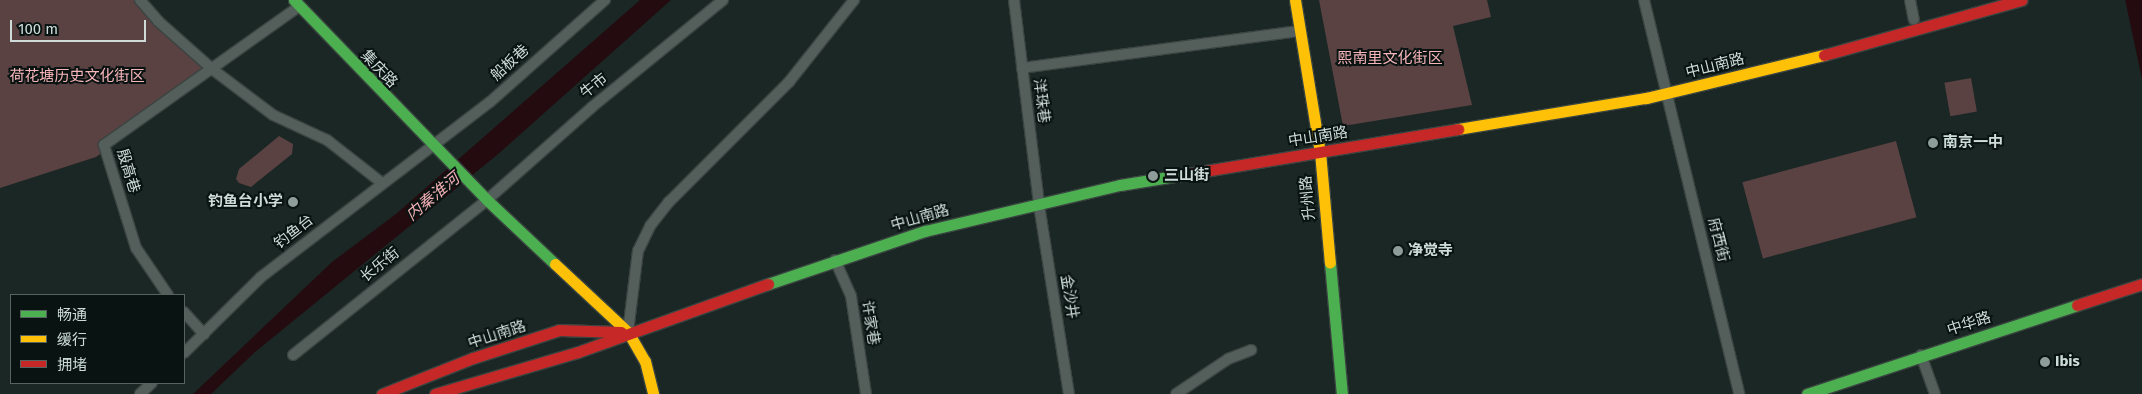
<!DOCTYPE html>
<meta charset="utf-8">
<style>
body{margin:0}
#map{position:relative;width:2142px;height:394px;overflow:hidden;background:#1a2724;font-family:"Fira Sans","Noto Sans SC",sans-serif}
div>[style]{position:absolute}
[style*='--x']{left:calc(var(--x)*1px);top:calc(var(--y)*1px);width:calc(var(--w)*1px);rotate:calc(var(--a)*1deg)}
.green>*{inset:0;background:#5a4243;transform-origin:0 0}
.water>*{inset:0;background:#240b0f}
.roads{filter:drop-shadow(1px 0 #3a4441) drop-shadow(-1px 0 #3a4441) drop-shadow(0 1px #3a4441) drop-shadow(0 -1px #3a4441)}
.street>*{height:10px;margin:-5px;padding:0 5px;transform-origin:5px;border-radius:5px;background:#545e5b}
.fast>*{height:11px;margin:-5.5px;padding:0 5.5px;transform-origin:5.5px;border-radius:5.5px;background:#4caf50}
.slow>*{height:11px;margin:-5.5px;padding:0 5.5px;transform-origin:5.5px;border-radius:5.5px;background:#ffc107}
.jam>*{height:11px;margin:-5.5px;padding:0 5.5px;transform-origin:5.5px;border-radius:5.5px;background:#c62828}
.dots>*{width:14px;height:14px;translate:-50% -50%;box-sizing:border-box;border:2px solid #091311;border-radius:50%}
span{translate:-50% -50%;white-space:nowrap;text-align:center;line-height:1.15;-webkit-text-stroke:4px #091311;paint-order:stroke}
.park-label{font-size:15px;color:#f8b5ba}
.street-label{font-size:15px;color:#cddcd8}
.poi-label{font-size:15px;color:#cddcd8;font-weight:700}
.left{translate:0 -50%;text-align:left}
.right{translate:-100% -50%;text-align:right}
.water-label{font-size:16px;color:#f2afb4;font-style:italic}
.legend{position:absolute;left:10px;top:294px;width:175px;height:90px;box-sizing:border-box;background:#091311;border:1px solid #576361;margin:0;padding:6px 9px;list-style:none;font-size:15px;color:#cddcd8}
.legend li{display:flex;align-items:center;gap:10px;height:25px}
.legend b{width:25px;border:1px solid #576361}
.scale{position:absolute;left:10px;top:20px;width:136px;height:22px;box-sizing:border-box;border:2px solid #cddcd8;border-top:0;padding-left:6px;font-size:15px;line-height:18px;white-space:nowrap;color:#cddcd8;-webkit-text-stroke:4px #091311;paint-order:stroke}
</style>
<div id="map">
<div class="green">
<div style="clip-path:polygon(0 0,141px 0,211px 76px,96px 157px,0 188px)"></div>
<div style="clip-path:polygon(1319px 0,1487px 0,1491px 17px,1453px 26px,1472px 105px,1343px 126px)"></div>
<div style="left:1971px;top:78px;width:34px;height:27px;rotate:80deg"></div>
<div style="clip-path:polygon(279px 136px,293px 144px,292px 154px,251px 187px,239px 183px,236px 179px,239px 169px)"></div>
<div style="left:1896px;top:141px;width:79px;height:159px;rotate:75deg"></div>
</div>
<div class="water">
<div style="clip-path:polygon(640px 0,671px 0,497px 155px,255px 352px,211px 394px,193px 394px,332px 262px,396px 214px)"></div>
<div style="clip-path:polygon(2125px 0,2142px 0,2142px 79px,2126px 4px)"></div>
</div>
<div class="roads">
<div class="street">
<div style="--x:140;--y:0;--w:28;--a:49"></div>
<div style="--x:158;--y:21;--w:72;--a:41.6"></div>
<div style="--x:212;--y:69;--w:76;--a:37"></div>
<div style="--x:273;--y:115;--w:60;--a:24.8"></div>
<div style="--x:327;--y:140;--w:70;--a:38"></div>
<div style="--x:1014;--y:0;--w:207;--a:83"></div>
<div style="--x:1039;--y:205;--w:191;--a:81"></div>
<div style="--x:1644;--y:0;--w:405;--a:76.4"></div>
<div style="--x:1910;--y:0;--w:20;--a:79"></div>
<div style="--x:1022;--y:68;--w:280;--a:-7.6"></div>
<div style="--x:835;--y:260;--w:39;--a:66"></div>
<div style="--x:851;--y:296;--w:99;--a:81.3"></div>
<div style="--x:168;--y:295;--w:57;--a:-124.2"></div>
<div style="--x:136;--y:248;--w:108;--a:-107.3"></div>
<div style="--x:104;--y:145;--w:238;--a:-35.4"></div>
<div style="--x:184;--y:312;--w:30;--a:48"></div>
<div style="--x:628;--y:332;--w:82;--a:-83"></div>
<div style="--x:638;--y:251;--w:28;--a:-64"></div>
<div style="--x:650;--y:226;--w:31;--a:-52"></div>
<div style="--x:669;--y:202;--w:170;--a:-45"></div>
<div style="--x:789;--y:82;--w:105;--a:-51.6"></div>
<div style="--x:184;--y:353;--w:108;--a:-44.6"></div>
<div style="--x:261;--y:277;--w:288;--a:-37.4"></div>
<div style="--x:490;--y:102;--w:154;--a:-41.6"></div>
<div style="--x:293;--y:355;--w:248;--a:-38.6"></div>
<div style="--x:487;--y:200;--w:140;--a:-41.5"></div>
<div style="--x:592;--y:107;--w:169;--a:-39.2"></div>
<div style="--x:1921;--y:355;--w:41;--a:70.3"></div>
<div style="--x:140;--y:394;--w:16;--a:-43"></div>
<div style="--x:1176;--y:394;--w:63;--a:-33.9"></div>
<div style="--x:1228;--y:359;--w:25;--a:-21"></div>
</div>
<div class="fast">
<div style="--x:294;--y:0;--w:278;--a:46"></div>
<div style="--x:487;--y:200;--w:93;--a:43.3"></div>
<div style="--x:1330;--y:263;--w:132;--a:84.8"></div>
<div style="--x:768;--y:284;--w:166;--a:-18.7"></div>
<div style="--x:925;--y:231;--w:200;--a:-13.3"></div>
<div style="--x:1120;--y:185;--w:68;--a:-9.3"></div>
<div style="--x:1807;--y:394;--w:284;--a:-18.2"></div>
</div>
<div class="slow">
<div style="--x:1295;--y:0;--w:154;--a:80.7"></div>
<div style="--x:1320;--y:152;--w:111;--a:84.9"></div>
<div style="--x:1458;--y:129;--w:191;--a:-9.4"></div>
<div style="--x:1646;--y:98;--w:183;--a:-13.6"></div>
<div style="--x:555;--y:264;--w:100;--a:43"></div>
<div style="--x:628;--y:332;--w:34;--a:60"></div>
<div style="--x:645;--y:361;--w:34;--a:76"></div>
</div>
<div class="jam">
<div style="--x:1824;--y:55;--w:205;--a:-15.6"></div>
<div style="--x:1187;--y:174;--w:275;--a:-9.4"></div>
<div style="--x:2077;--y:305;--w:68;--a:-17.9"></div>
<div style="--x:382;--y:394;--w:98;--a:-21.6"></div>
<div style="--x:473;--y:358;--w:90;--a:-18"></div>
<div style="--x:559;--y:330;--w:62;--a:1.8"></div>
<div style="--x:435;--y:394;--w:149;--a:-16.4"></div>
<div style="--x:578;--y:352;--w:202;--a:-19.7"></div>
</div>
</div>
<div class="dots">
<div style="left:1933px;top:143px;background:#8e9d99"></div>
<div style="left:1153px;top:176px;background:#8e9d99"></div>
<div style="left:293px;top:202px;background:#8e9d99"></div>
<div style="left:1398px;top:251px;background:#8e9d99"></div>
<div style="left:2045px;top:362px;background:#8e9d99"></div>
</div>
<div class="park-label">
<span style="left:1390px;top:59px">熙南里文化街区</span>
<span style="left:77px;top:77px">荷花塘历史文化街区</span>
</div>
<div class="street-label">
<span style="left:510px;top:63px;rotate:-42deg">船板巷</span>
<span style="left:1715px;top:66px;rotate:-14deg">中山南路</span>
<span style="left:379px;top:69px;rotate:46deg">集庆路</span>
<span style="left:594px;top:86px;rotate:-39deg">牛市</span>
<span style="left:1041px;top:101px;rotate:83deg">洋珠巷</span>
<span style="left:1318px;top:137px;rotate:-9deg">中山南路</span>
<span style="left:128px;top:171px;rotate:73deg">殷高巷</span>
<span style="left:1308px;top:198px;rotate:-95deg">升州路</span>
<span style="left:920px;top:218px;rotate:-16deg">中山南路</span>
<span style="left:294px;top:232px;rotate:-38deg">钓鱼台</span>
<span style="left:1718px;top:240px;rotate:76deg">府西街</span>
<span style="left:380px;top:265px;rotate:-39deg">长乐街</span>
<span style="left:1069px;top:297px;rotate:81deg">金沙井</span>
<span style="left:870px;top:323px;rotate:81deg">许家巷</span>
<span style="left:1969px;top:324px;rotate:-18deg">中华路</span>
<span style="left:497px;top:335px;rotate:-18deg">中山南路</span>
</div>
<div class="poi-label">
<span class="left" style="left:1943px;top:143px">南京一中</span>
<span class="left" style="left:1164px;top:176px">三山街</span>
<span class="right" style="left:283px;top:202px">钓鱼台小学</span>
<span class="left" style="left:1408px;top:251px">净觉寺</span>
<span class="left" style="left:2055px;top:362px">Ibis</span>
</div>
<div class="water-label">
<span style="left:433px;top:197px;rotate:-40deg">内秦淮河</span>
</div>
<ul class="legend">
<li><b style="height:6px;background:#4caf50"></b>畅通</li>
<li><b style="height:6px;background:#ffc107"></b>缓行</li>
<li><b style="height:6px;background:#c62828"></b>拥堵</li>
</ul>
<div class="scale">100 m</div>
</div>
